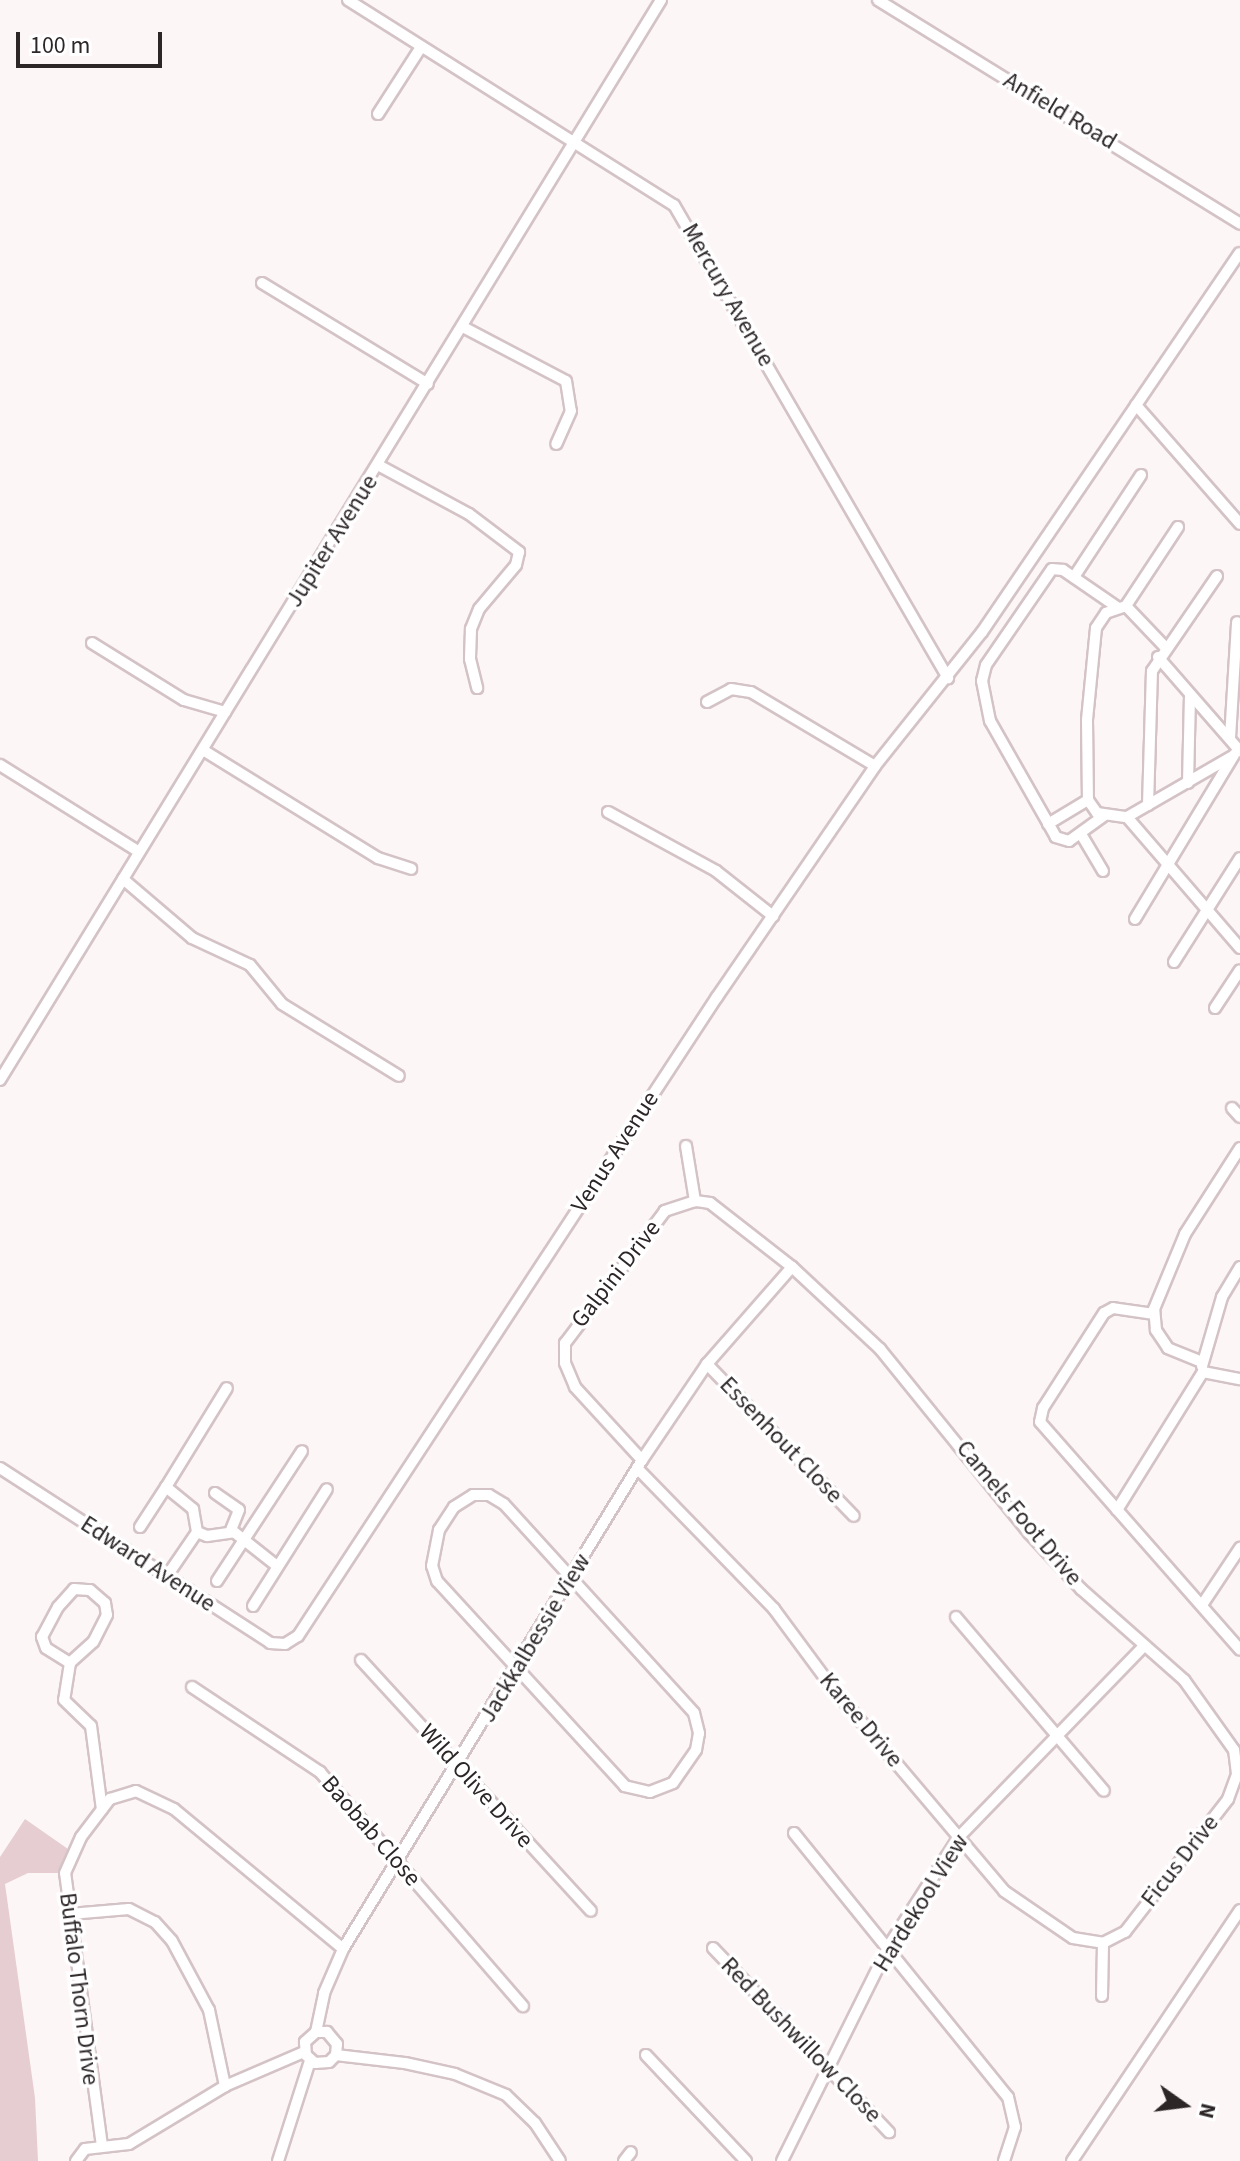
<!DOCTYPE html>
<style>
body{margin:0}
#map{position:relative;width:1240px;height:2161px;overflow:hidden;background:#fdf6f7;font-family:"Source Sans 3",sans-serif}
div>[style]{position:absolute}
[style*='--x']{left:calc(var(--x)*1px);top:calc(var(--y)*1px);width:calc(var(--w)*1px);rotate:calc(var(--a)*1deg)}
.green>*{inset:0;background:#e6cdd1}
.roads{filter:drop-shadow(2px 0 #d4c3c6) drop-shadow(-2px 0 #d4c3c6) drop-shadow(0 2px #d4c3c6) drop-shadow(0 -2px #d4c3c6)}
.minor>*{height:10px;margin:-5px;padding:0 5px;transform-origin:5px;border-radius:5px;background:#fff}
span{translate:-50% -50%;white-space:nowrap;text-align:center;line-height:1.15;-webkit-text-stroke:7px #fff;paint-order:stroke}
.street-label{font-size:24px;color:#2c2627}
.north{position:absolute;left:1144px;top:2065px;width:80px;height:80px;-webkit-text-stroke:6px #fff;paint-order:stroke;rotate:104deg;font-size:22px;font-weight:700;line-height:32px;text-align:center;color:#2c2627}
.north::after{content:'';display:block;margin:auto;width:28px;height:36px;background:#2c2627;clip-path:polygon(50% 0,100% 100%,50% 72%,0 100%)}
.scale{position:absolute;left:16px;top:32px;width:146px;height:36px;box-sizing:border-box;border:4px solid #2c2627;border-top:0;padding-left:10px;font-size:24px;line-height:28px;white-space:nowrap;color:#2c2627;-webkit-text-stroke:6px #fff;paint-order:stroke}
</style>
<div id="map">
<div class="green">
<div style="clip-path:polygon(25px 1819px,68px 1849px,59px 1873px,28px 1873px,5px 1884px,35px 2098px,38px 2161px,0 2161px,0 1857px)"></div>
</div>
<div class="roads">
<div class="minor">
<div style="--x:348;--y:0;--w:385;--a:32.2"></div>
<div style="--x:674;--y:205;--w:547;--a:59.92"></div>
<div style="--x:878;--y:0;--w:426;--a:31.7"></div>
<div style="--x:378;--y:114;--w:80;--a:-57.3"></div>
<div style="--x:262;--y:283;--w:194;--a:31.3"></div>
<div style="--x:463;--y:327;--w:116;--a:27.7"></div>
<div style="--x:566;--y:381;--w:30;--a:81"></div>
<div style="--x:571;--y:411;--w:36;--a:114"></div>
<div style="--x:1136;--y:405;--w:158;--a:48.8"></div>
<div style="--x:378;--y:465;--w:103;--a:28.3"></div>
<div style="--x:469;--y:514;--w:63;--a:37.2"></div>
<div style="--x:519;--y:552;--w:13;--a:103"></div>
<div style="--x:516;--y:565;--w:57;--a:130.1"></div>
<div style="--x:479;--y:609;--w:22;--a:112"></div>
<div style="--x:471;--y:629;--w:30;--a:92"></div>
<div style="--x:470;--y:659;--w:30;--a:76"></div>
<div style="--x:1178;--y:527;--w:95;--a:123.4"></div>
<div style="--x:1126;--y:606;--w:21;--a:161"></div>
<div style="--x:1106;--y:613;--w:18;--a:124"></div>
<div style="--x:1096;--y:628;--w:92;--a:95.6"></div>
<div style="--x:1087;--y:720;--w:80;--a:89.3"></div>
<div style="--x:1088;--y:800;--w:16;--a:55"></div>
<div style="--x:1097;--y:813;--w:30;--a:8"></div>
<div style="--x:1127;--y:817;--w:173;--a:49.2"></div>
<div style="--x:1074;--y:577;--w:122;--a:-56.7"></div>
<div style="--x:1126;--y:606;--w:58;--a:46.4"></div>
<div style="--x:92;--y:643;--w:108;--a:31.8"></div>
<div style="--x:184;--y:700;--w:43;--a:16.3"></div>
<div style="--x:1158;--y:657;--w:125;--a:48.9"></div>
<div style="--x:707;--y:702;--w:27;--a:-28"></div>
<div style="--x:731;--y:689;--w:20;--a:9"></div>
<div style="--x:751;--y:692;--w:144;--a:30.8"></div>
<div style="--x:1230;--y:738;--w:116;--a:-86.5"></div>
<div style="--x:203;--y:750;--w:206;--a:31.7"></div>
<div style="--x:378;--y:858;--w:35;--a:18"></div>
<div style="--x:0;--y:765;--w:164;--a:32"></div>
<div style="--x:1188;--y:783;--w:86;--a:-88.7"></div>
<div style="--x:1148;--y:805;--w:134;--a:-88.3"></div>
<div style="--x:1152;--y:671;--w:115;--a:-55.6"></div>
<div style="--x:608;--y:812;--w:123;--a:28.6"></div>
<div style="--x:716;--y:871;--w:73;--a:38.3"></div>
<div style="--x:1105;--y:815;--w:44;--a:144.2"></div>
<div style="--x:1069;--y:841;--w:14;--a:-163"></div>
<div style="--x:1056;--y:837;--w:133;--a:-119.6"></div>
<div style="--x:990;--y:721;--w:41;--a:-101.3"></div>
<div style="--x:982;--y:681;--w:16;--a:-76"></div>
<div style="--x:986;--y:665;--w:116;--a:-55.5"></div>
<div style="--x:1052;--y:569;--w:11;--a:5"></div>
<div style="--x:1063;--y:570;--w:65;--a:34.4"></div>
<div style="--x:1127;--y:817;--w:120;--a:-30"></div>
<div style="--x:1048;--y:824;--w:47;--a:-31"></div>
<div style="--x:1081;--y:834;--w:43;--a:59.3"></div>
<div style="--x:123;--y:879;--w:91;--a:40.5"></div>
<div style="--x:192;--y:938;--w:64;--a:25"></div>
<div style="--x:250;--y:965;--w:50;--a:50.6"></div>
<div style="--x:282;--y:1004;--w:137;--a:31.6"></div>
<div style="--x:1135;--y:919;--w:192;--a:-58.9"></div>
<div style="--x:1174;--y:962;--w:123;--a:-57.6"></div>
<div style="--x:1215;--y:1008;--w:45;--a:-56.7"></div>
<div style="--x:0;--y:1080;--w:1266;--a:-58.53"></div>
<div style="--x:1232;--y:1108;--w:12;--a:48"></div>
<div style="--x:686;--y:1146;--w:56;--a:80.7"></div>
<div style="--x:1154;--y:1314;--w:41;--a:-171.7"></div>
<div style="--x:1113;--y:1308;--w:10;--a:151"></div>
<div style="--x:1104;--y:1313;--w:113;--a:122.7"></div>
<div style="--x:1043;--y:1408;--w:14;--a:102"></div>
<div style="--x:1040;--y:1422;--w:303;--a:48.7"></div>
<div style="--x:1202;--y:1362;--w:37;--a:-158"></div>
<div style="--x:1168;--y:1348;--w:22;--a:-124"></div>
<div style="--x:1156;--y:1330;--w:21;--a:-95"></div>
<div style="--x:1154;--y:1309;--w:81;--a:-67.5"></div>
<div style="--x:1185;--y:1234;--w:102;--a:-57.4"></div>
<div style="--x:707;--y:1364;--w:211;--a:46"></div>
<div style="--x:1202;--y:1366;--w:72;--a:-73.8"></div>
<div style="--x:1222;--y:1297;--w:35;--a:-59"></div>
<div style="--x:0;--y:1468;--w:322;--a:32.9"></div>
<div style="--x:270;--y:1643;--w:15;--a:4"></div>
<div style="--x:285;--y:1644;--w:15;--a:-32"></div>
<div style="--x:298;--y:1636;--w:764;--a:-56.75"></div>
<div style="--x:717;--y:997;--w:280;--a:-55.6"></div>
<div style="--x:875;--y:766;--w:171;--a:-51.4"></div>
<div style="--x:982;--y:632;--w:458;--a:-55.8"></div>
<div style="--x:637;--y:1468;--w:197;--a:45.8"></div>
<div style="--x:774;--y:1609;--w:96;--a:53.5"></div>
<div style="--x:831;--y:1686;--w:268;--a:49.8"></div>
<div style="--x:1004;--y:1891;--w:83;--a:34.3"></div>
<div style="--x:1073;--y:1938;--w:30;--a:9"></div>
<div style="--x:1103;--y:1943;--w:25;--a:-27"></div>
<div style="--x:1125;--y:1932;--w:168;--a:-52.2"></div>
<div style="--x:1228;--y:1799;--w:27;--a:-70"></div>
<div style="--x:1237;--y:1774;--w:24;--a:-97"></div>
<div style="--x:1234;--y:1750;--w:86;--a:-125.5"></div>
<div style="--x:1184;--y:1680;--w:137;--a:-138.5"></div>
<div style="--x:1081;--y:1589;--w:76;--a:-132.9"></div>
<div style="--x:1029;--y:1533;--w:237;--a:-129"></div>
<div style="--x:880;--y:1349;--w:120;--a:-137"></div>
<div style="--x:792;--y:1267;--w:104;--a:-142"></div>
<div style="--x:710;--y:1203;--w:15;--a:-172"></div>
<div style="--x:695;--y:1201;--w:32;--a:162"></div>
<div style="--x:665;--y:1211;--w:166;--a:127.1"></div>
<div style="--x:565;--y:1343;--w:20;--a:90"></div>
<div style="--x:565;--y:1363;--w:26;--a:67"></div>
<div style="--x:575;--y:1387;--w:99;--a:47.5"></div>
<div style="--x:166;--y:1487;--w:116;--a:-58.4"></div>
<div style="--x:215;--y:1493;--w:29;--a:35"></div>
<div style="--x:239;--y:1510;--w:24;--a:112"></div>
<div style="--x:473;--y:1495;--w:16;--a:0"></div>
<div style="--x:489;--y:1495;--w:17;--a:31"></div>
<div style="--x:504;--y:1504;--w:282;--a:47.7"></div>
<div style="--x:694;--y:1713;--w:21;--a:76"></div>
<div style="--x:699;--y:1733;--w:17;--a:100"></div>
<div style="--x:696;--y:1750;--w:40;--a:124.9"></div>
<div style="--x:673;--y:1783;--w:25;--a:159"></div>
<div style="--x:650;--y:1792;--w:26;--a:-167"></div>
<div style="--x:625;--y:1786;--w:278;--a:-132.5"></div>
<div style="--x:437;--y:1581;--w:16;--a:-108"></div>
<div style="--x:432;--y:1566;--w:37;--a:-79"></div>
<div style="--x:439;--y:1530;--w:27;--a:-57"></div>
<div style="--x:454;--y:1507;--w:22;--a:-32"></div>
<div style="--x:1117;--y:1510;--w:163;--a:-58.1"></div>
<div style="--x:1203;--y:1372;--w:38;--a:11"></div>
<div style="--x:140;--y:1527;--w:48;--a:-57"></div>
<div style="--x:166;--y:1487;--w:35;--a:39"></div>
<div style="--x:193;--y:1509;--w:23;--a:80"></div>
<div style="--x:167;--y:1576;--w:53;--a:-55.7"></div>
<div style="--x:197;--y:1532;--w:11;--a:22"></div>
<div style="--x:207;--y:1536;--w:27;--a:-8"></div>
<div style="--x:234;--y:1532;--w:55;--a:38.3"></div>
<div style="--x:217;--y:1581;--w:155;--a:-56.8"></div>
<div style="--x:74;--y:1589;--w:16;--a:4"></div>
<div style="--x:90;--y:1590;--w:20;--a:41"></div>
<div style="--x:105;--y:1603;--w:12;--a:81"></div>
<div style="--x:107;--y:1615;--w:30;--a:117"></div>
<div style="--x:93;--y:1642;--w:31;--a:138"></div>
<div style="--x:70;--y:1663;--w:28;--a:-148"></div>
<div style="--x:46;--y:1648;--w:12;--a:-110"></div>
<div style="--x:42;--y:1637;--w:34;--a:-62"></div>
<div style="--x:58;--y:1607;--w:24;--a:-48"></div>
<div style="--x:1202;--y:1605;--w:69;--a:-56.3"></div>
<div style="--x:253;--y:1606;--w:138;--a:-57.7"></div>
<div style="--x:956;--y:1617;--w:228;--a:49.6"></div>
<div style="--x:361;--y:1660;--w:340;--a:47.5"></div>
<div style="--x:70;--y:1663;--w:37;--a:99"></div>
<div style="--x:64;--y:1700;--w:37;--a:44"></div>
<div style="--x:91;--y:1726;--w:84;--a:82.5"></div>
<div style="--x:192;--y:1687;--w:154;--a:33.6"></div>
<div style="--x:320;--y:1772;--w:310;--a:49.1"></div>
<div style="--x:794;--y:1833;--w:340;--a:51"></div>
<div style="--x:1008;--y:2097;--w:31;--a:77"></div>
<div style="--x:1015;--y:2127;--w:36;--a:108"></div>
<div style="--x:70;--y:1914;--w:59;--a:-4.8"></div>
<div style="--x:129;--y:1909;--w:29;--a:27"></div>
<div style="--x:155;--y:1922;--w:25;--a:48"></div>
<div style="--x:172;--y:1941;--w:78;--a:61.8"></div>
<div style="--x:209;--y:2010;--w:78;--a:78.1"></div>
<div style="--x:713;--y:1948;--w:255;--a:46.3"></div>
<div style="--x:1102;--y:1996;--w:53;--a:-88.9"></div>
<div style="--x:316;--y:2032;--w:40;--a:-78"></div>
<div style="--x:324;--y:1993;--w:48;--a:-66.6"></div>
<div style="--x:343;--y:1949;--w:573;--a:-58.56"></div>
<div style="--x:642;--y:1460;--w:116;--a:-55.9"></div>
<div style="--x:707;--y:1364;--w:129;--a:-48.8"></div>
<div style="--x:336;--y:2055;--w:11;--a:-85"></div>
<div style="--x:337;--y:2044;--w:16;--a:-130"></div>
<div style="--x:327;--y:2032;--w:11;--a:180"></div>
<div style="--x:316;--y:2032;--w:15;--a:138"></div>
<div style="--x:305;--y:2042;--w:13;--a:86"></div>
<div style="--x:306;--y:2055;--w:12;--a:42"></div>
<div style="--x:315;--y:2063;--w:14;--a:-4"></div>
<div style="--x:329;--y:2062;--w:10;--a:-45"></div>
<div style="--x:336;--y:2055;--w:69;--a:6.6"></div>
<div style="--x:405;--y:2063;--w:51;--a:12.4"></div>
<div style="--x:455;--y:2074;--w:55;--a:22.4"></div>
<div style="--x:506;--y:2095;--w:40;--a:44"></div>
<div style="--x:535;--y:2123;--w:45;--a:56.7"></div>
<div style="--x:646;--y:2055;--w:146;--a:46.7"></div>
<div style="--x:102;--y:2146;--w:275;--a:-97.7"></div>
<div style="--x:65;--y:1873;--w:39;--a:-66"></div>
<div style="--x:81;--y:1837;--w:48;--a:-52.7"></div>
<div style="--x:110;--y:1799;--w:27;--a:-17"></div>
<div style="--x:136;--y:1791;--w:42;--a:25.3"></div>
<div style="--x:174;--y:1809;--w:219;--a:39.6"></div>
<div style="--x:76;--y:2161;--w:15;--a:-53"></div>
<div style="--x:85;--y:2149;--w:44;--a:-6.5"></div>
<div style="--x:129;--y:2144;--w:112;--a:-31.1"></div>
<div style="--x:225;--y:2086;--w:86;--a:-23.3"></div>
<div style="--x:278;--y:2161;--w:105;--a:-72.3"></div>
<div style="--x:624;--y:2161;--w:11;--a:-52"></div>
<div style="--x:782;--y:2161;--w:239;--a:-63.6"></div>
<div style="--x:888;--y:1947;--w:131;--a:-57.2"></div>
<div style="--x:959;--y:1837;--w:264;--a:-45.9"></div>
<div style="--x:1072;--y:2161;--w:302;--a:-56.2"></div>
</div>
</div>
<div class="street-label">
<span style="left:1060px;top:111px;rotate:31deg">Anfield Road</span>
<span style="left:728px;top:295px;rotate:60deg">Mercury Avenue</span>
<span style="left:332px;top:541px;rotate:-58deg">Jupiter Avenue</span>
<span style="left:615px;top:1152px;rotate:-57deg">Venus Avenue</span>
<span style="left:616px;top:1274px;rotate:-52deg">Galpini Drive</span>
<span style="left:781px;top:1440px;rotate:46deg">Essenhout Close</span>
<span style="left:1019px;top:1513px;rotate:50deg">Camels Foot Drive</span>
<span style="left:148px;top:1564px;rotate:33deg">Edward Avenue</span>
<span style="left:535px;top:1638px;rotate:-59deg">Jackkalbessie View</span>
<span style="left:861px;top:1720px;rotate:50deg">Karee Drive</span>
<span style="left:476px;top:1786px;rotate:48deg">Wild Olive Drive</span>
<span style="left:371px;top:1831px;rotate:49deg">Baobab Close</span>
<span style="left:1180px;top:1861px;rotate:-52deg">Ficus Drive</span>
<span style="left:921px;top:1903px;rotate:-58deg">Hardekool View</span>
<span style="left:79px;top:1989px;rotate:83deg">Buffalo Thorn Drive</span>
<span style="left:801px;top:2040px;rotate:46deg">Red Bushwillow Close</span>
</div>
<div class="north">N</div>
<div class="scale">100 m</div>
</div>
